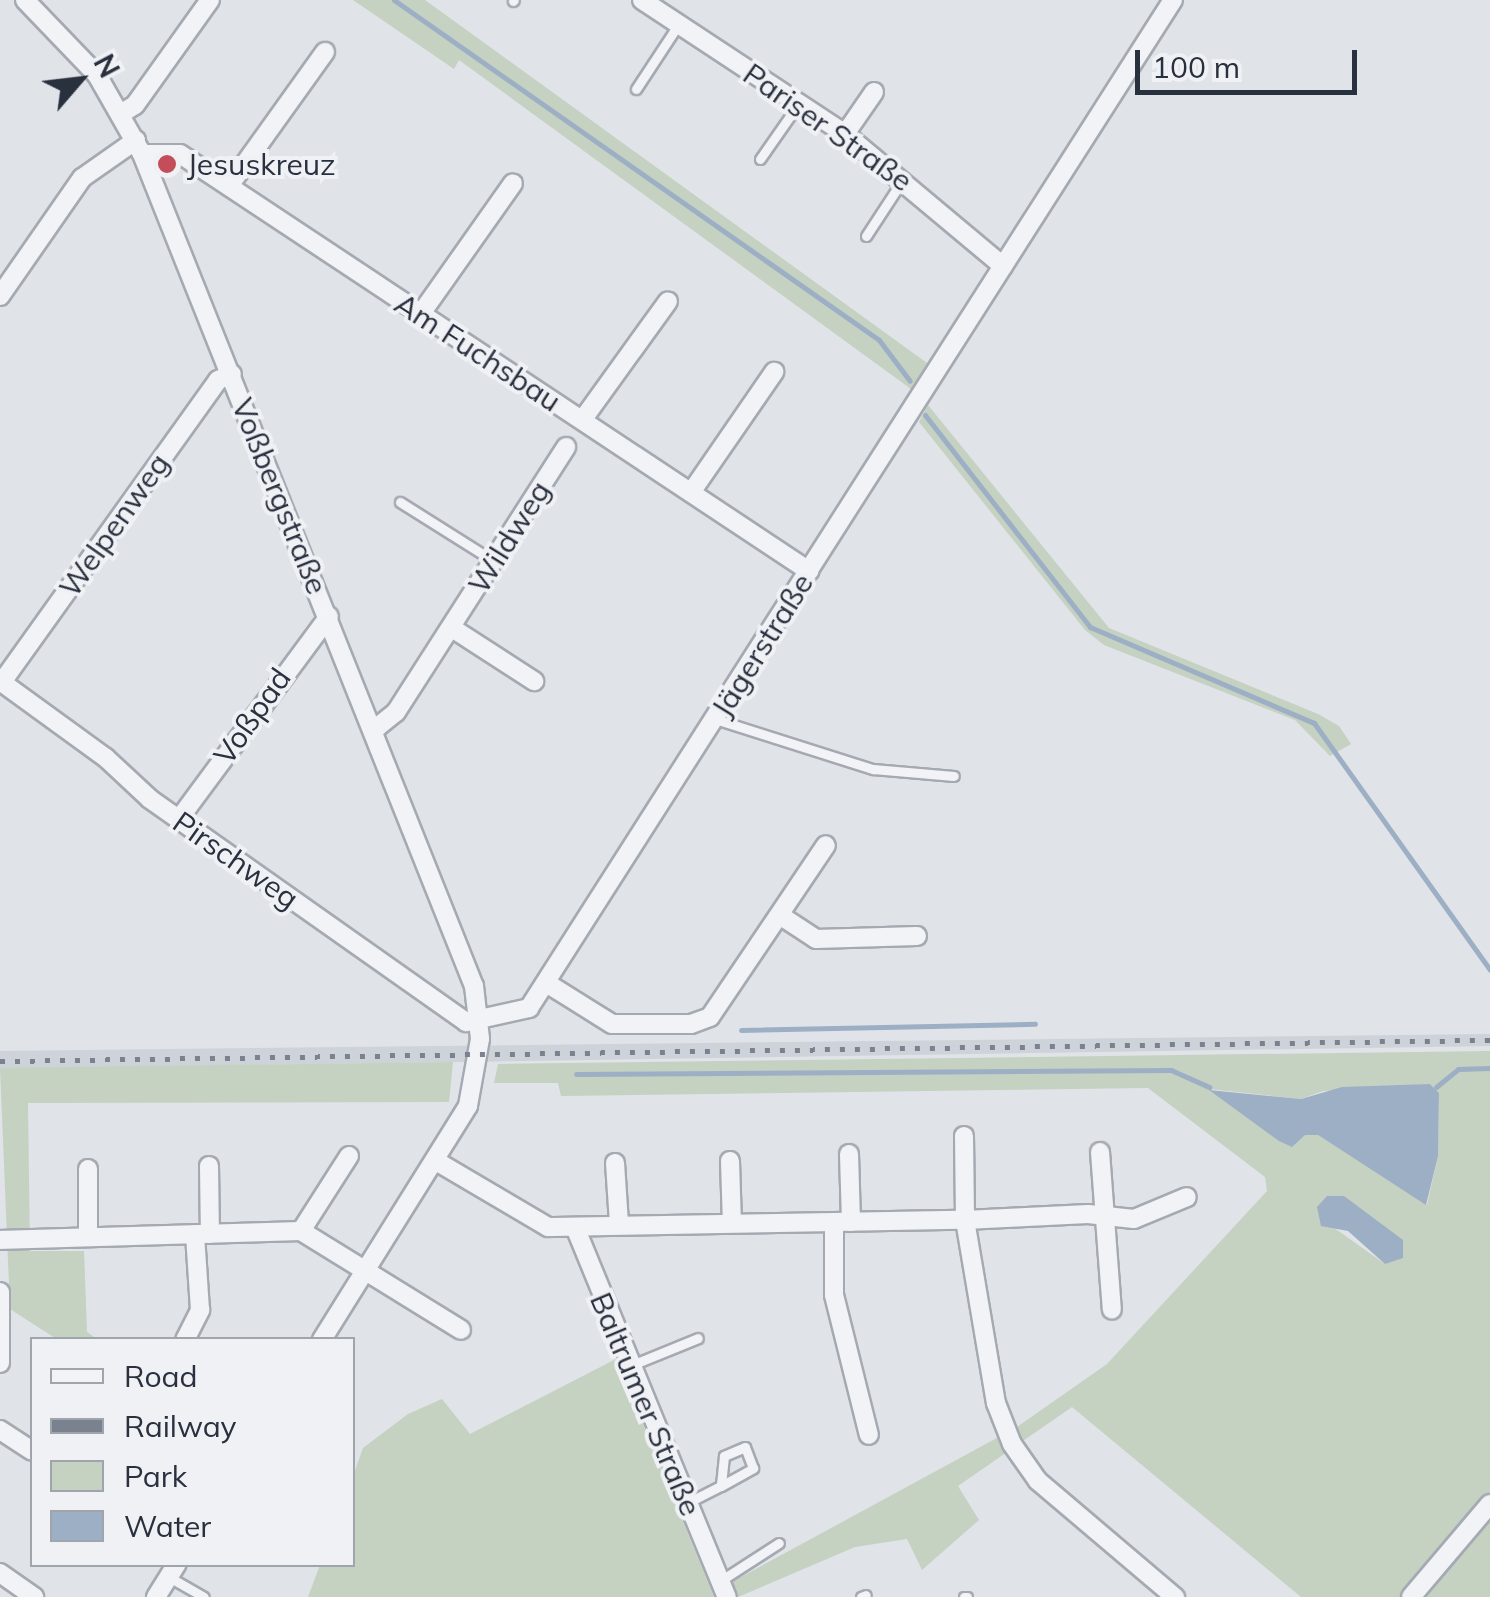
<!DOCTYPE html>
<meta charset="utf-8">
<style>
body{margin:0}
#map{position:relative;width:1490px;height:1597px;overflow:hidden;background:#e0e3e8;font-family:Mulish,sans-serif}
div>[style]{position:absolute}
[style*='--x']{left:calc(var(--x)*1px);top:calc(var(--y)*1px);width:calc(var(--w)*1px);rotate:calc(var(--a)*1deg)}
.built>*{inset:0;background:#ced2d9}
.green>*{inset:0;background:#c5d1c1}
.water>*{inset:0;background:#9dafc5}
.stream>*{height:5px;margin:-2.5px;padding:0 2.5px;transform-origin:2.5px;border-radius:2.5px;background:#9dafc5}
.roads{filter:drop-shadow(2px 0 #a5aab2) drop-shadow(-2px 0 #a5aab2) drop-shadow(0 2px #a5aab2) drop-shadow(0 -2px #a5aab2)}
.service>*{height:9px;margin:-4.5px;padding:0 4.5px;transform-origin:4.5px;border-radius:4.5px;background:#f2f3f6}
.minor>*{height:18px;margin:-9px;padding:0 9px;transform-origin:9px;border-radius:9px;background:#f2f3f6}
.rail>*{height:5px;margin-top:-2.5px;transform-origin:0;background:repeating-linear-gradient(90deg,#7a8290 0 5px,transparent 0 15px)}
.dots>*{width:28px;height:28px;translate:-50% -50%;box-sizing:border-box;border:5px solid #eff1f5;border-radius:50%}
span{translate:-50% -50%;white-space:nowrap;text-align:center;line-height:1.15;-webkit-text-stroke:8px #eff1f5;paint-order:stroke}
.street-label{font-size:30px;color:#29303e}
.poi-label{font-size:30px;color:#29303e}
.left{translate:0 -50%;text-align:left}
.legend{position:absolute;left:30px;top:1337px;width:325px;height:230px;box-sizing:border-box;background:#eff1f5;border:2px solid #a0a4ac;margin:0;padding:12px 18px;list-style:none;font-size:30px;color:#29303e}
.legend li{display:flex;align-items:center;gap:20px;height:50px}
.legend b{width:50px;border:2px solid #a0a4ac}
.north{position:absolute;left:30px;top:30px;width:100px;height:100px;-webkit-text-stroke:8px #eff1f5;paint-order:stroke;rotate:62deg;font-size:28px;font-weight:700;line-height:40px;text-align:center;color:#29303e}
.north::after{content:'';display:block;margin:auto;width:35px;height:45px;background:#29303e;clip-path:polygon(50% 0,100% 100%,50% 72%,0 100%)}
.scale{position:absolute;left:1135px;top:50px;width:222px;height:45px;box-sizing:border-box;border:5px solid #29303e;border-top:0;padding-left:12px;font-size:30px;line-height:35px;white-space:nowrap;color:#29303e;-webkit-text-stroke:8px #eff1f5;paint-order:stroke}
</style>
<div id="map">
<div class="built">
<div style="clip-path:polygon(1490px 1034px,1490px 1046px,0 1069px,0 1051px)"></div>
</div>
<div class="green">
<div style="clip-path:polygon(353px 0,425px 0,927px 363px,911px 389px,459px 60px,454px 69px)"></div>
<div style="clip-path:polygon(928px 405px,1109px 628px,1318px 714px,1339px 726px,1351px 744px,1330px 756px,1295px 720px,1104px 645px,1085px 630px,919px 422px)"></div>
<div style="clip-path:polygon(evenodd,1490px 1051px,1490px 1597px,1301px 1597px,1072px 1407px,958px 1486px,979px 1520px,922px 1570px,907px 1539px,855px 1547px,738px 1597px,730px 1583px,1017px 1427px,1107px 1364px,1267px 1191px,1265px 1177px,1148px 1088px,561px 1096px,558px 1083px,494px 1083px,498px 1064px,1490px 1051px,1430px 1084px,1439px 1093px,1438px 1156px,1427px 1205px,1318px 1135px,1264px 1127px,1209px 1089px,1301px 1099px,1323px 1091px,1430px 1084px,1490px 1051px,1344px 1196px,1385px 1264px,1330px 1225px,1344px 1196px)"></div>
<div style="clip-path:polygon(453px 1062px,449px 1102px,28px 1103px,30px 1251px,84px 1251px,87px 1332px,97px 1339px,58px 1340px,10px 1309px,0 1068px)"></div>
<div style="clip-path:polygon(616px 1359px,714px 1597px,308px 1597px,320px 1565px,352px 1564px,353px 1476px,363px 1448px,408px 1414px,442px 1399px,470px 1434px)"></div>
</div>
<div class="water">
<div style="clip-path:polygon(1430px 1084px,1439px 1093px,1438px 1156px,1426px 1205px,1318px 1135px,1305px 1135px,1292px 1147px,1279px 1141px,1209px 1090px,1301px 1099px,1342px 1087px)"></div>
<div style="clip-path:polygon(1327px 1196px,1344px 1196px,1403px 1240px,1403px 1258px,1385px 1264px,1348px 1231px,1321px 1226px,1317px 1207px)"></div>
</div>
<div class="stream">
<div style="--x:394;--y:0;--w:592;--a:35.03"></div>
<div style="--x:879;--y:340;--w:51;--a:52.9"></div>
<div style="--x:925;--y:415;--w:269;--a:52.1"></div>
<div style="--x:1090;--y:627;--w:244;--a:23.2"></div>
<div style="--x:1314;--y:723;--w:303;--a:54.5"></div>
<div style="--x:741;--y:1030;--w:294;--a:-1.2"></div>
<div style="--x:576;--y:1074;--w:595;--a:-0.39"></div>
<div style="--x:1171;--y:1070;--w:42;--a:24.1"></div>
<div style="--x:1436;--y:1087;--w:28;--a:-39"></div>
<div style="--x:1458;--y:1069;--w:32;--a:-2"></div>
</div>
<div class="roads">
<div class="service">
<div style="--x:513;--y:1;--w:1;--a:-45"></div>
<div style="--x:636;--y:89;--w:77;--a:-56.7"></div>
<div style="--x:760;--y:159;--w:68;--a:-55.1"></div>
<div style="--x:866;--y:236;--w:66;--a:-56.8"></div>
<div style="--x:400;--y:502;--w:109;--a:32.2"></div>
<div style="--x:715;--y:719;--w:166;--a:17.6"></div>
<div style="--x:873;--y:769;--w:81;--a:4.9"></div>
<div style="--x:632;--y:1365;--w:71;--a:-22.2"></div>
<div style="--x:687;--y:1503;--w:38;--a:-27"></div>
<div style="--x:721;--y:1486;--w:37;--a:-29"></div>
<div style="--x:753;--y:1468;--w:22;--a:-111"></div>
<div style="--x:745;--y:1447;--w:23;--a:157"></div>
<div style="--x:724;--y:1456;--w:30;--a:96"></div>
<div style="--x:169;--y:1577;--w:40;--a:29.7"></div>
<div style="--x:720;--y:1581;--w:70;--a:-32.8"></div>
<div style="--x:861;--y:1597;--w:5;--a:-22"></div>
<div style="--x:964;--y:1597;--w:3;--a:0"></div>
</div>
<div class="minor">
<div style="--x:25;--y:0;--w:104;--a:46.2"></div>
<div style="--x:97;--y:75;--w:91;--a:60.3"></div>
<div style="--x:142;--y:154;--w:896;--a:68.25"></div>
<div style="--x:474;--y:986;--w:53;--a:83.5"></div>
<div style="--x:480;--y:1039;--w:68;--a:100.2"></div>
<div style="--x:468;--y:1106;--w:276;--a:122"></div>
<div style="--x:642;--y:0;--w:243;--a:33.4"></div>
<div style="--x:845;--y:134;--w:206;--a:39.9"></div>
<div style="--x:122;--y:113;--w:15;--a:-32"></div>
<div style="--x:135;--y:105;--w:129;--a:-54.5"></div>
<div style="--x:845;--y:134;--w:51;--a:-55.4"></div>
<div style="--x:142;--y:154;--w:38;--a:0"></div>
<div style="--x:180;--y:154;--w:755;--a:33.54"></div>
<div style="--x:229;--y:186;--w:165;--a:-54.4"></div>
<div style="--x:0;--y:296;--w:144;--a:-55.2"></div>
<div style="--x:82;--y:178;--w:66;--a:-35.1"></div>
<div style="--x:420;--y:315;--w:161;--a:-54.8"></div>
<div style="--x:583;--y:419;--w:145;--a:-54.2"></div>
<div style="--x:692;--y:491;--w:145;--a:-55.4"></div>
<div style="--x:452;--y:628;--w:98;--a:32.9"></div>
<div style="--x:0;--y:681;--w:131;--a:36"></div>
<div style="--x:106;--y:758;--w:60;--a:43"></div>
<div style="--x:150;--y:799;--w:387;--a:35.2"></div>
<div style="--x:466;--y:1022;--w:65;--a:-12.5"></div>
<div style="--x:529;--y:1008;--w:1196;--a:-57.43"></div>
<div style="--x:2;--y:682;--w:371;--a:-54.4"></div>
<div style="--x:218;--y:380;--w:15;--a:-23"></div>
<div style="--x:375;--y:729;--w:27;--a:-39"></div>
<div style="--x:396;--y:712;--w:315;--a:-57.3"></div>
<div style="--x:179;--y:819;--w:252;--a:-53.5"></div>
<div style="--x:781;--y:916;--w:42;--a:33.3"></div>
<div style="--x:816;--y:939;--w:101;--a:-1.7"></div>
<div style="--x:548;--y:984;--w:75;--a:32"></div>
<div style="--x:612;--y:1024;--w:79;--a:0"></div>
<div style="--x:691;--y:1024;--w:20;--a:-20"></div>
<div style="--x:710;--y:1017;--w:207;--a:-56"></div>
<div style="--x:964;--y:1136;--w:84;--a:89.3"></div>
<div style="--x:965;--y:1220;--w:123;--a:-2.8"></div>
<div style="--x:1088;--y:1214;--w:46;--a:6.2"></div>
<div style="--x:1134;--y:1219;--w:57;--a:-22.5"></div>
<div style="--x:1100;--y:1152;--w:158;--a:85.7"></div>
<div style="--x:849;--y:1154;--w:68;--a:88.3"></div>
<div style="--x:436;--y:1161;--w:130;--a:30.5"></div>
<div style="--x:548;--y:1227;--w:417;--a:-1"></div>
<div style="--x:965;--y:1220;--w:186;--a:80.4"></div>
<div style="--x:996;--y:1403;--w:44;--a:68.7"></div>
<div style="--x:1012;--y:1444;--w:45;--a:54.9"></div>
<div style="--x:1038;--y:1481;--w:180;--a:40.3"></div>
<div style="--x:730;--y:1161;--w:62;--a:88.2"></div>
<div style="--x:615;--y:1163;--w:61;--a:86.2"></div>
<div style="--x:209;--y:1166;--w:68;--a:89.2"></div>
<div style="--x:834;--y:1223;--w:72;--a:90"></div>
<div style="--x:834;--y:1295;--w:144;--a:76"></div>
<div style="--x:575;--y:1227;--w:400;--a:67.7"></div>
<div style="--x:301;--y:1231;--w:89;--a:-57.4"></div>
<div style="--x:88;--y:1236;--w:67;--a:-90"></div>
<div style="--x:0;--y:1240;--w:301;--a:-1.7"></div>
<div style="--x:301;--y:1231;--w:188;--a:31.7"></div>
<div style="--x:0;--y:1292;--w:71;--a:90"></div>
<div style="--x:185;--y:1340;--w:34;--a:-63"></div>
<div style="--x:200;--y:1310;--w:76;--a:-93.8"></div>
<div style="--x:0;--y:1430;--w:38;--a:33"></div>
<div style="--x:0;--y:1573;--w:42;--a:35.2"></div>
<div style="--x:156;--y:1597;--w:39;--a:-58"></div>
<div style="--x:1411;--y:1597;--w:122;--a:-49.7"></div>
</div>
</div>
<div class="rail">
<div style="--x:0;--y:1061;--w:1490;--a:-0.81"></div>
</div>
<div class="dots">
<div style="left:167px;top:164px;background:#c54d5a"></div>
</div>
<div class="street-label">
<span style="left:828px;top:127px;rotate:35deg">Pariser Straße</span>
<span style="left:478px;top:352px;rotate:33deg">Am Fuchsbau</span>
<span style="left:280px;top:496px;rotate:68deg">Voßbergstraße</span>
<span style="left:114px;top:525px;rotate:-55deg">Welpenweg</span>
<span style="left:509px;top:537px;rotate:-58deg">Wildweg</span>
<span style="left:762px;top:645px;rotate:-58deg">Jägerstraße</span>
<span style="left:252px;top:716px;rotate:-55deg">Voßpad</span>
<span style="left:236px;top:860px;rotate:35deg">Pirschweg</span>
<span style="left:646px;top:1404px;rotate:67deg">Baltrumer Straße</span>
</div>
<div class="poi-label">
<span class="left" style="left:187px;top:164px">Jesuskreuz</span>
</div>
<ul class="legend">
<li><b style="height:12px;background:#f2f3f6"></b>Road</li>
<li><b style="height:12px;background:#7a8290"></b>Railway</li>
<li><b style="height:28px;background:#c5d1c1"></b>Park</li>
<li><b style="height:28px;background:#9dafc5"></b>Water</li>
</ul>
<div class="north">N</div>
<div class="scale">100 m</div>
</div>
